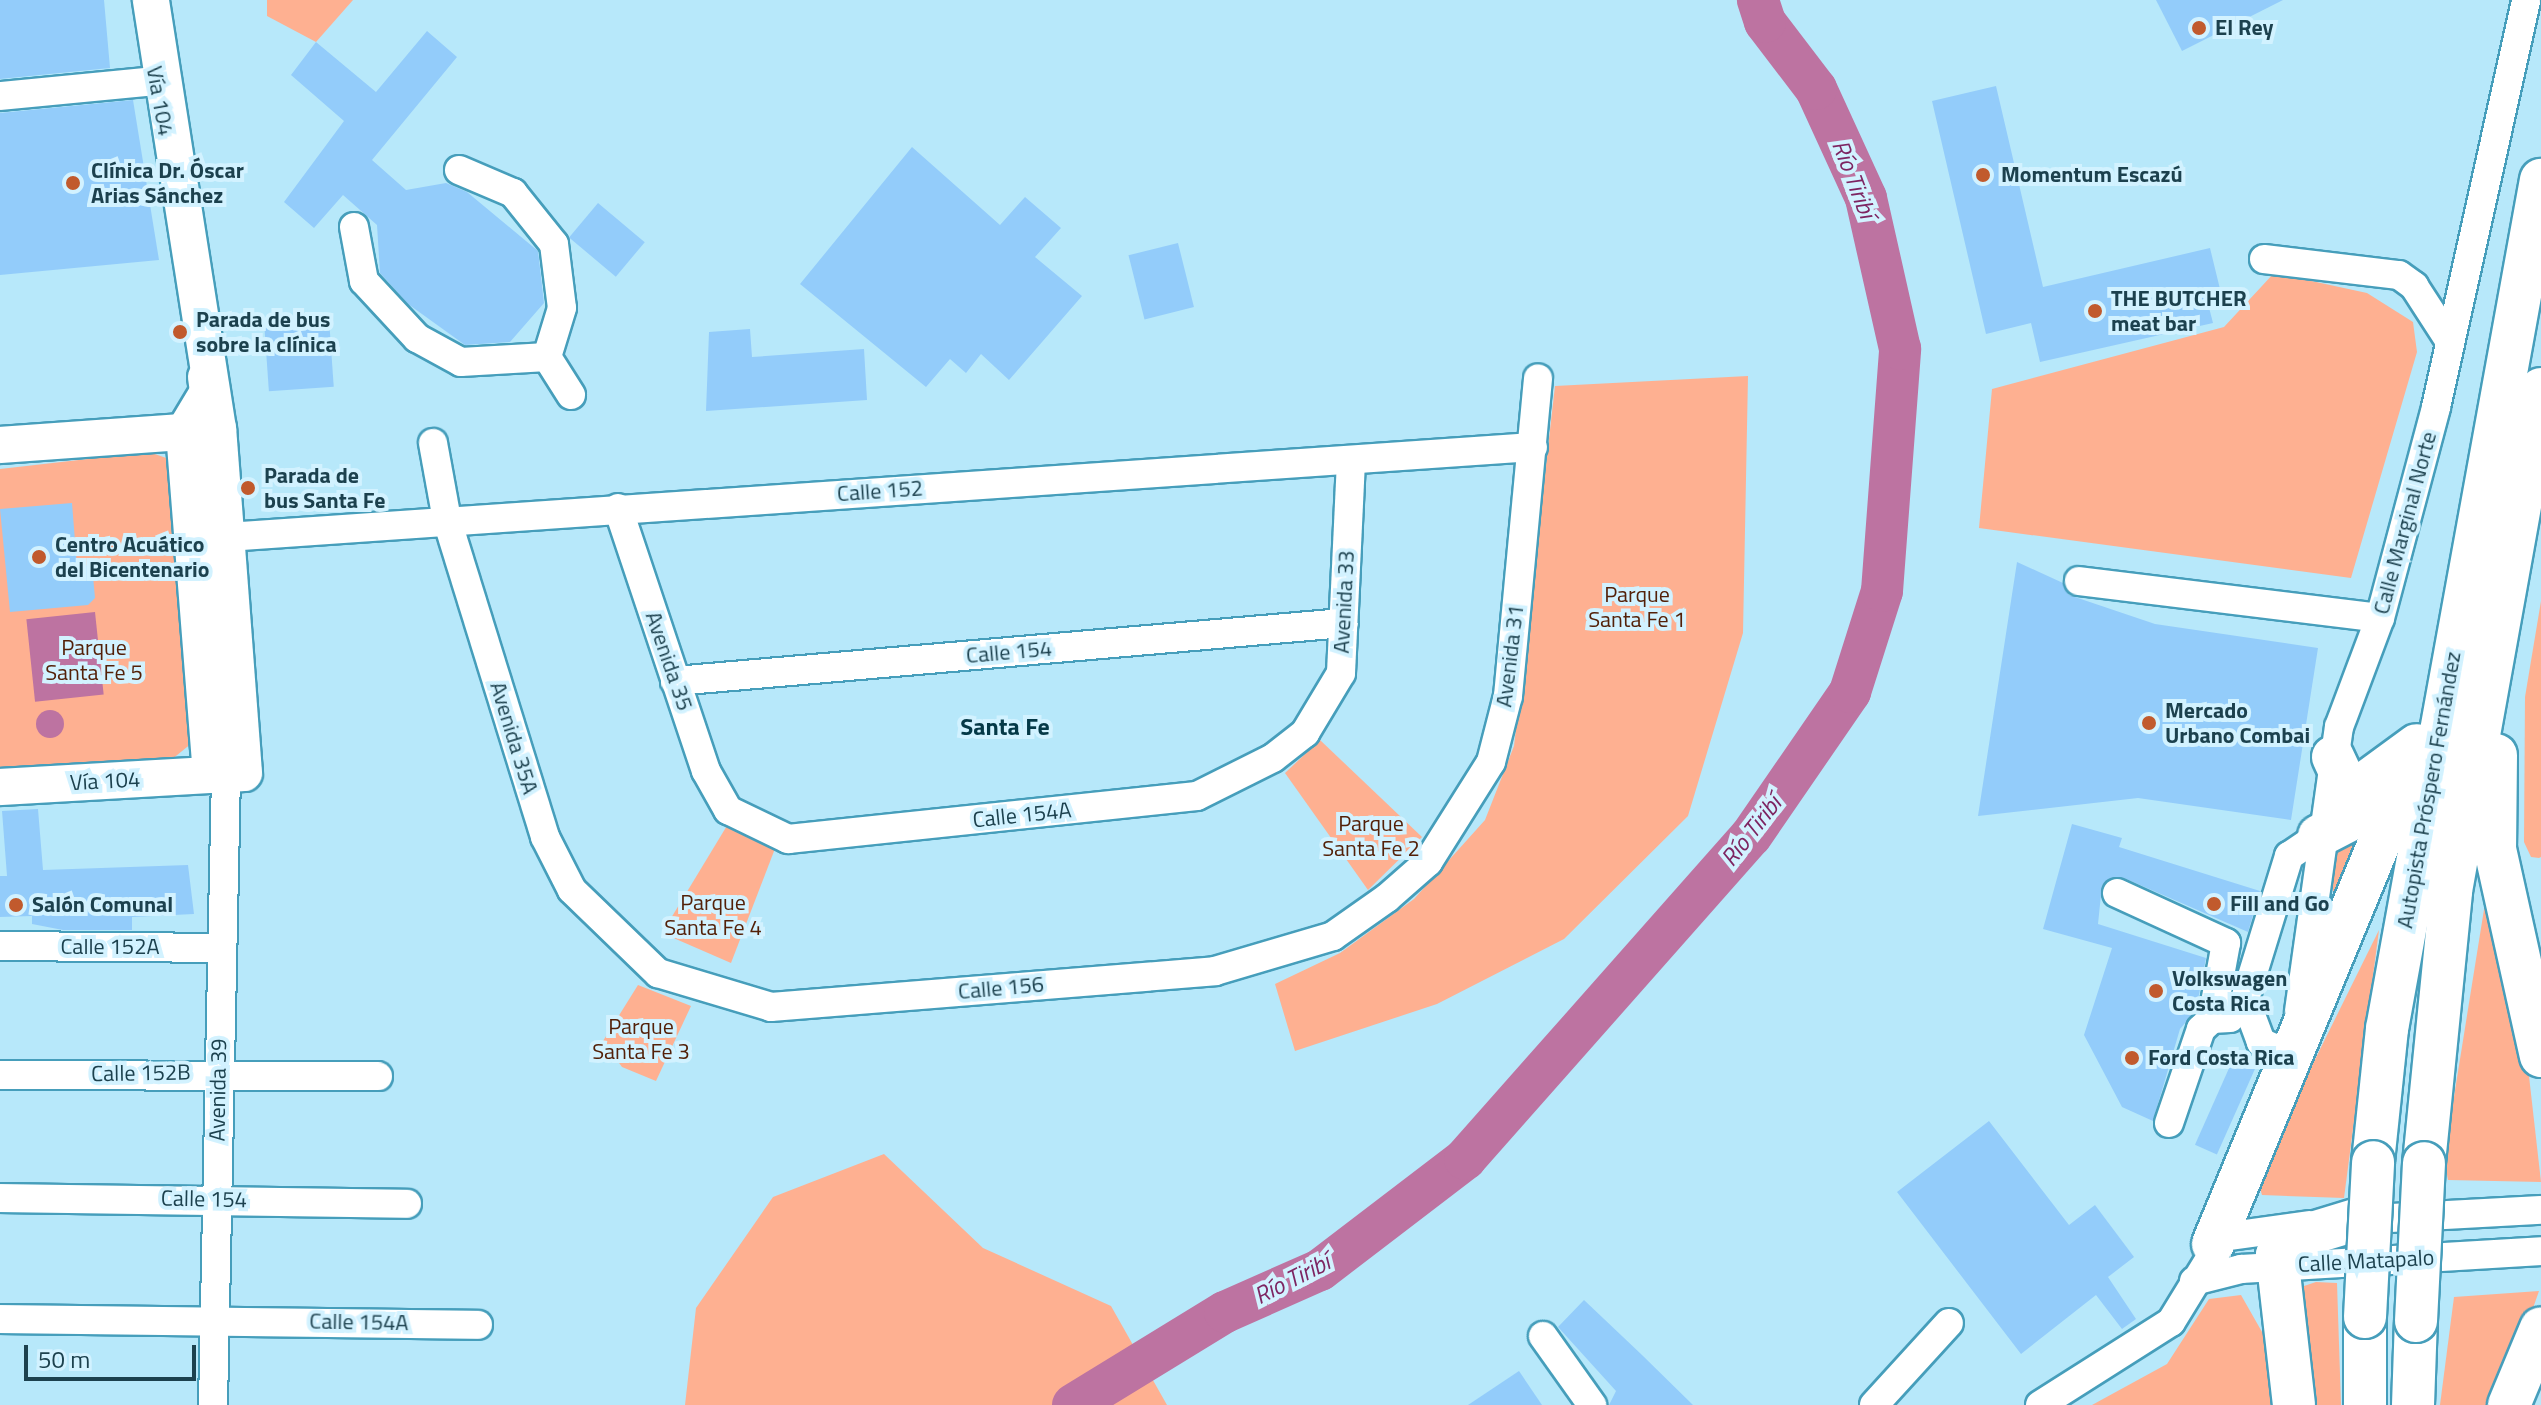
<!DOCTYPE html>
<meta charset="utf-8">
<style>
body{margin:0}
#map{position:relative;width:2541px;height:1405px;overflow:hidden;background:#b7e8fa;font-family:"Titillium Web",sans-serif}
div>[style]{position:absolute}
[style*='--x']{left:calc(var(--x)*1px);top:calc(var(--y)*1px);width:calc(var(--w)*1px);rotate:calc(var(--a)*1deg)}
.green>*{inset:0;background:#feb091}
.water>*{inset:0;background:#bd73a1;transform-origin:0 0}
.round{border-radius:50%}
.river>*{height:42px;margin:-21px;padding:0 21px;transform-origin:21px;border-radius:21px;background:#bd73a1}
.building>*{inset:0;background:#93ccfa;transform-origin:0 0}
.roads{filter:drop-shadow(2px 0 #469ebb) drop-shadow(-2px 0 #469ebb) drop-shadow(0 2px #469ebb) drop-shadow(0 -2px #469ebb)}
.minor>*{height:28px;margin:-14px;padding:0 14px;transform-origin:14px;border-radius:14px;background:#fff}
.major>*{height:36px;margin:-18px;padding:0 18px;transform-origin:18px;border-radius:18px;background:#fff}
.highway>*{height:42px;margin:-21px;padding:0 21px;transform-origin:21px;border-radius:21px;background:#fff}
.bridges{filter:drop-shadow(2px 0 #469ebb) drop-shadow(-2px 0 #469ebb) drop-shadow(0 2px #469ebb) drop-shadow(0 -2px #469ebb)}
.highway-bridge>*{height:42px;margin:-21px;padding:0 21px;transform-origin:21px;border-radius:21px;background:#fff}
.dots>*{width:22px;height:22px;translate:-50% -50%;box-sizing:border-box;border:4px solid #d2f2ff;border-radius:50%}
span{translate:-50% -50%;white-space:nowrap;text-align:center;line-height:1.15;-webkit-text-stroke:8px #d2f2ff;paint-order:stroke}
.poi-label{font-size:22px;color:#1c414e;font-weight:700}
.left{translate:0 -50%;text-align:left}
.street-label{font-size:22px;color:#1c414e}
.park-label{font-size:22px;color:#532008}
.water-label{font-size:24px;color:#7d2562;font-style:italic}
.neighbourhood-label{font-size:24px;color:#053947;font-weight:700}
.scale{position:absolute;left:24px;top:1345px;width:172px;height:36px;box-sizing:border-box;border:4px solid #1c414e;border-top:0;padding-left:10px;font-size:24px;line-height:28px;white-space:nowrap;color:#1c414e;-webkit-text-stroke:6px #d2f2ff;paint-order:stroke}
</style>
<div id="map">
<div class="green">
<div style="clip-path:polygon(267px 0,353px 0,316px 42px,267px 16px)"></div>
<div style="clip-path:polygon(2274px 273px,2367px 293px,2413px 322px,2417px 352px,2351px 578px,1979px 528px,1992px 389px,2224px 327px)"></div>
<div style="clip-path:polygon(1748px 376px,1743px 633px,1688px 816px,1564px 939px,1437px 1004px,1295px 1051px,1275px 984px,1340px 953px,1414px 899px,1485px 820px,1514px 746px,1555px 386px)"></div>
<div style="clip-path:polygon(149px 452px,172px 460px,192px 743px,171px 760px,0 773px,0 469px)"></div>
<div style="clip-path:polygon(2541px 601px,2541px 857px,2539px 858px,2531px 857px,2524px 842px,2525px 697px)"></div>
<div style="clip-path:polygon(1320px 740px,1422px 837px,1368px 890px,1285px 773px)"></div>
<div style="clip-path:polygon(2374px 817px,2324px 936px,2333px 894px,2331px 838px)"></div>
<div style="clip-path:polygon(728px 824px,776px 846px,731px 963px,662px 933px)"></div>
<div style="clip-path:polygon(2486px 897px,2524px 1032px,2541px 1182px,2448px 1180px,2444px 1159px)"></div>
<div style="clip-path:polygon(2379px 930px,2344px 1198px,2262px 1195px,2259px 1185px,2296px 1098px)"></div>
<div style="clip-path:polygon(638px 985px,691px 1006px,656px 1081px,622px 1067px,603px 1041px)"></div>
<div style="clip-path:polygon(884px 1154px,983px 1248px,1111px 1306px,1167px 1405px,685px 1405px,696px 1308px,773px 1197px)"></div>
<div style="clip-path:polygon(2316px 1282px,2337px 1283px,2341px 1405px,2311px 1405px,2292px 1290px)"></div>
<div style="clip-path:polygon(2539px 1291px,2499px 1405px,2440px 1405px,2454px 1297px)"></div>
<div style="clip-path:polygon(2241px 1295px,2266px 1339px,2273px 1405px,2092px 1405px,2167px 1364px,2209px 1299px)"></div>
</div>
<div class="water">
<div style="left:95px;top:612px;width:83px;height:69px;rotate:84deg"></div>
<div class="round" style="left:36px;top:710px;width:28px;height:28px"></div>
</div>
<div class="river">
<div style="--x:1073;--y:1405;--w:178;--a:-31.5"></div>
<div style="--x:1225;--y:1312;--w:104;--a:-23.9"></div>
<div style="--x:1320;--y:1270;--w:183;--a:-37.4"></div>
<div style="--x:1465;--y:1159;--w:431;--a:-48.5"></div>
<div style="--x:1751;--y:836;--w:175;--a:-55.5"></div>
<div style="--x:1850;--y:692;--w:106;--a:-72.4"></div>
<div style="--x:1882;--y:591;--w:243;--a:-85.7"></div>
<div style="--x:1900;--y:349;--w:155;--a:-102.7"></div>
<div style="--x:1866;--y:198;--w:120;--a:-114.6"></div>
<div style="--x:1816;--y:89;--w:84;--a:-127.3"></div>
<div style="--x:1765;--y:22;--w:23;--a:-108"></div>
</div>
<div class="building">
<div style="clip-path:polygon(0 0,104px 0,110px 68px,0 79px)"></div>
<div style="clip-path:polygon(2156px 0,2283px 0,2182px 51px)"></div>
<div style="clip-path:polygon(427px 31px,457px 57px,372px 160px,406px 190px,446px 183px,467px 192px,538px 251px,544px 303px,510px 342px,465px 345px,408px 304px,380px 273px,377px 225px,343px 195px,314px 228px,284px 202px,344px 121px,291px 75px,316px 42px,376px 92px)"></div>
<div style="clip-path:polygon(1996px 86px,2043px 287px,2210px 248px,2220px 289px,2205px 292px,2213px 323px,2040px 362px,2031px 323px,1986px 334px,1932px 101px)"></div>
<div style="clip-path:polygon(133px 100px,159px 260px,0 275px,0 113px)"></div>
<div style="clip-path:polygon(912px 147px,1000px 225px,1025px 197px,1061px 228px,1035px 257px,1082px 296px,1009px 380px,981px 354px,966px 373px,950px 359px,926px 387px,800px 284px)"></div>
<div style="left:598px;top:203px;width:61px;height:45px;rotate:40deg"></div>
<div style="left:1178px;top:243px;width:66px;height:51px;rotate:76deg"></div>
<div style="left:329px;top:319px;width:68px;height:65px;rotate:86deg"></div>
<div style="clip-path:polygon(750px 329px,752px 357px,864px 349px,867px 400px,706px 411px,709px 332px)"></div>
<div style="clip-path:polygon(72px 503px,77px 566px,92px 565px,95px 598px,88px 605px,10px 612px,0 509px)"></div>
<div style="clip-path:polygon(2017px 562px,2063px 583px,2069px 595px,2155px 624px,2318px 648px,2291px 820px,2138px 798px,1978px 816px)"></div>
<div style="clip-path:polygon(38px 809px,43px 870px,188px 865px,194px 914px,132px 917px,132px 930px,63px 930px,32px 924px,32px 916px,0 917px,0 876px,7px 876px,2px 811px)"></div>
<div style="clip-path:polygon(2072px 824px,2122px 838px,2119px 847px,2260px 891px,2248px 932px,2124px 878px,2102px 885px,2098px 924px,2206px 958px,2196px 1010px,2180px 1029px,2153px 1121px,2122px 1107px,2084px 1035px,2112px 948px,2043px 929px)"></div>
<div style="left:2234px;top:1057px;width:24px;height:96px;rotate:24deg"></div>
<div style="clip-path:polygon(1989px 1121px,2069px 1225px,2095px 1205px,2134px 1257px,2108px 1277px,2136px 1319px,2122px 1329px,2096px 1295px,2021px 1354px,1897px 1192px)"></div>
<div style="clip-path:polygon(1584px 1300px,1642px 1355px,1693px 1405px,1609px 1405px,1616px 1391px,1558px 1327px)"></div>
<div style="clip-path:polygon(1519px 1371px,1542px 1405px,1468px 1405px)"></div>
</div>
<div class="roads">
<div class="minor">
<div style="--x:0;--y:96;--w:158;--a:-5.5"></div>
<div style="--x:459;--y:170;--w:59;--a:23.1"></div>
<div style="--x:513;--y:193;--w:65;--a:51.2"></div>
<div style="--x:554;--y:244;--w:64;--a:82.9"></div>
<div style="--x:562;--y:308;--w:51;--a:107"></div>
<div style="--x:354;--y:227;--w:55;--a:79.5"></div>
<div style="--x:364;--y:281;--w:78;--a:47.1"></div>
<div style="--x:417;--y:338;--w:50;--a:28.6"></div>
<div style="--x:461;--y:362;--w:86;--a:-3.3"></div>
<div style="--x:547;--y:357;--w:45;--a:57.7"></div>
<div style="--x:2264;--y:259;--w:136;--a:6.8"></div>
<div style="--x:2399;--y:275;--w:19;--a:36"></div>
<div style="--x:2414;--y:286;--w:61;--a:57.1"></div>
<div style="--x:433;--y:443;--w:78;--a:79.7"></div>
<div style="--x:447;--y:520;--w:332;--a:72.8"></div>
<div style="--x:545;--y:837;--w:59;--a:63"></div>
<div style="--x:572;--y:890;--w:120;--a:44"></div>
<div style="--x:658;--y:973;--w:118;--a:16.7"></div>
<div style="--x:771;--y:1007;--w:445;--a:-4.6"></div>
<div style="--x:1215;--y:971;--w:123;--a:-16.5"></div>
<div style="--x:1333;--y:936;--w:66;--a:-35.1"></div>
<div style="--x:1387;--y:898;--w:55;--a:-41.3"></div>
<div style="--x:1428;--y:862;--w:118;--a:-57.8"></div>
<div style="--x:1491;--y:762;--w:68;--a:-75.6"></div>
<div style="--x:1508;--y:696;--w:319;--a:-84.6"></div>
<div style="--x:618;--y:508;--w:277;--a:71.5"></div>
<div style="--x:706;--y:771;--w:45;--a:60.6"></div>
<div style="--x:728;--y:810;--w:67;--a:25.8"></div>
<div style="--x:788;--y:839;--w:411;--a:-6"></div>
<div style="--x:1197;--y:796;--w:85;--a:-26.6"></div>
<div style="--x:1273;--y:758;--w:41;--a:-38"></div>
<div style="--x:1305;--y:733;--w:70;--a:-59"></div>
<div style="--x:1341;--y:673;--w:212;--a:-87.3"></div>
<div style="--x:217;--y:521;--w:19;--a:58"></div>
<div style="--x:227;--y:537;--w:1309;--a:-3.94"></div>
<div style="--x:2079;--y:581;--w:303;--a:7"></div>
<div style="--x:675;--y:681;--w:671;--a:-4.96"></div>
<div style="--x:2117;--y:893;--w:120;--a:24.6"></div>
<div style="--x:2226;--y:943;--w:77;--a:100.4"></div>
<div style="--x:0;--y:946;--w:219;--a:0.5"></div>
<div style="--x:2299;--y:1011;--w:287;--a:-82"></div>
<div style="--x:2339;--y:727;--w:116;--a:-69.4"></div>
<div style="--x:2380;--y:618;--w:218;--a:-75.1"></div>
<div style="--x:2436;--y:407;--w:417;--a:-77.5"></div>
<div style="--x:2290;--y:1055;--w:32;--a:-156"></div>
<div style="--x:2261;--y:1042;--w:46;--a:-110.4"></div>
<div style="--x:2245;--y:999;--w:150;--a:-72.9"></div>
<div style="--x:2289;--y:856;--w:36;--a:-34"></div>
<div style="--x:0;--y:1075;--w:378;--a:0.2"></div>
<div style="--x:2169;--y:1123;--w:99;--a:-71.2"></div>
<div style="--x:2201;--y:1029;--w:15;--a:-42"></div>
<div style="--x:2212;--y:1019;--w:18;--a:-3"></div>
<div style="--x:0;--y:1198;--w:407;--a:0.8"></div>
<div style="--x:2354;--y:1220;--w:187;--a:-3.1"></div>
<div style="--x:2194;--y:1281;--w:49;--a:-14.3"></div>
<div style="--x:2241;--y:1269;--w:301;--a:-3.4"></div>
<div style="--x:0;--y:1319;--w:478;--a:0.7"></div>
<div style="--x:1543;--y:1336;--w:85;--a:54.6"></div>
<div style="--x:213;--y:1405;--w:631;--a:-88.82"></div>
<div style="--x:1874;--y:1405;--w:111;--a:-47.6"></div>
<div style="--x:2040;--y:1405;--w:155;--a:-32.4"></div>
<div style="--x:2171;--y:1322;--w:100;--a:-58.5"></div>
<div style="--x:2223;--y:1237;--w:87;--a:-7.9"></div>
</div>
<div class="major">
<div style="--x:206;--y:377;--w:15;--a:82"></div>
<div style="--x:208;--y:392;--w:47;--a:121"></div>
<div style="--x:184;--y:432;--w:344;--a:85.5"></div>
<div style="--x:0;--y:445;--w:210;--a:-4.1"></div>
<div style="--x:0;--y:787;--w:244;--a:-3.3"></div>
<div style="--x:244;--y:773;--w:345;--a:-94.3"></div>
<div style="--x:218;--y:429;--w:434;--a:-98.9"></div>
</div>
<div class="highway">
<div style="--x:2496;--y:755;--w:94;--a:90.6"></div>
<div style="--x:2495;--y:849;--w:212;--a:77.5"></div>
<div style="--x:2333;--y:757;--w:29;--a:65"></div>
<div style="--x:2345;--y:783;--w:16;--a:11"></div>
<div style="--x:2361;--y:786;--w:69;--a:-36.2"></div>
<div style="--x:2319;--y:836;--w:96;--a:-27.4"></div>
<div style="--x:2373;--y:1162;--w:134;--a:-84"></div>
<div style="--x:2387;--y:1029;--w:863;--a:-79.72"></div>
<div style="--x:2424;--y:1163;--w:273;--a:-84.3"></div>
<div style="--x:2451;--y:891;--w:510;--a:-79.84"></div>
<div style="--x:2213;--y:1244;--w:517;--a:-67.5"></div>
<div style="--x:2294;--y:1405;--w:151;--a:-96.5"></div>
<div style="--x:2277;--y:1255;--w:17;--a:-57"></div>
<div style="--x:2286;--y:1241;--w:72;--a:-16.9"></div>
<div style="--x:2365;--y:1405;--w:88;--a:-90"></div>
<div style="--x:2413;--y:1405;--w:84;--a:-88"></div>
<div style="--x:2509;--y:1405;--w:83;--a:-67.4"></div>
</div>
</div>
<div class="bridges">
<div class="highway-bridge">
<div style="--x:2365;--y:1317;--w:155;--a:-87"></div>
<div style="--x:2416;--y:1321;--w:158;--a:-87.1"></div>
</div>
</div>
<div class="dots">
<div style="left:2199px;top:28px;background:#c15a2d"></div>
<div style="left:1983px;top:175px;background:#c15a2d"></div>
<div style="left:73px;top:183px;background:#c15a2d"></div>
<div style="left:2095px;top:311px;background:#c15a2d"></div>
<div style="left:180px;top:332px;background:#c15a2d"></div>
<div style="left:248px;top:488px;background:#c15a2d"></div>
<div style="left:39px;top:557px;background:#c15a2d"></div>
<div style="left:2149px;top:723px;background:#c15a2d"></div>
<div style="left:2214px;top:904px;background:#c15a2d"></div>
<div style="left:16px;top:905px;background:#c15a2d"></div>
<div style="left:2156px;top:991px;background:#c15a2d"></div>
<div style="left:2132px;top:1058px;background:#c15a2d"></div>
</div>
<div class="poi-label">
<span class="left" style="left:2215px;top:28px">El Rey</span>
<span class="left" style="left:91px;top:183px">Clínica Dr. Óscar<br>Arias Sánchez</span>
<span class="left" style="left:2001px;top:175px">Momentum Escazú</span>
<span class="left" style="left:2111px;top:311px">THE BUTCHER<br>meat bar</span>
<span class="left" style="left:196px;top:332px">Parada de bus<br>sobre la clínica</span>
<span class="left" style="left:264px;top:488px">Parada de<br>bus Santa Fe</span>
<span class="left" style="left:55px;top:557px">Centro Acuático<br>del Bicentenario</span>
<span class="left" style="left:2165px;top:723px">Mercado<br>Urbano Combai</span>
<span class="left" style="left:2230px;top:904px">Fill and Go</span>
<span class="left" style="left:32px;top:905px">Salón Comunal</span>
<span class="left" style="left:2172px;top:991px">Volkswagen<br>Costa Rica</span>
<span class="left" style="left:2148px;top:1058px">Ford Costa Rica</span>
</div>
<div class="street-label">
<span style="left:160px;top:101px;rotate:80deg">Vía 104</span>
<span style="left:880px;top:491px;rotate:-4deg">Calle 152</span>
<span style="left:2405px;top:523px;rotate:-75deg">Calle Marginal Norte</span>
<span style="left:1344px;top:602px;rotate:-87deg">Avenida 33</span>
<span style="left:1009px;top:652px;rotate:-5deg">Calle 154</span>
<span style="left:1510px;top:656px;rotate:-83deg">Avenida 31</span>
<span style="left:669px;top:661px;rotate:71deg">Avenida 35</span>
<span style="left:514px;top:738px;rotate:73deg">Avenida 35A</span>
<span style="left:105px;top:781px;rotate:-3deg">Vía 104</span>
<span style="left:2429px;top:790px;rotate:-80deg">Autopista Próspero Fernández</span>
<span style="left:1022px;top:815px;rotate:-6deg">Calle 154A</span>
<span style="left:110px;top:947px">Calle 152A</span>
<span style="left:1001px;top:988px;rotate:-5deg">Calle 156</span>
<span style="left:141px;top:1073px;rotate:-1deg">Calle 152B</span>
<span style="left:218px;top:1090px;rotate:-89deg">Avenida 39</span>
<span style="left:204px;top:1199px;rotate:1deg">Calle 154</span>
<span style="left:2366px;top:1261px;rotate:-3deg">Calle Matapalo</span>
<span style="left:359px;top:1322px;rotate:1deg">Calle 154A</span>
</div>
<div class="park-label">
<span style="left:1637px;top:607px">Parque<br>Santa Fe 1</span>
<span style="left:94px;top:660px">Parque<br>Santa Fe 5</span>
<span style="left:1371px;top:836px">Parque<br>Santa Fe 2</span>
<span style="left:713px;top:915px">Parque<br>Santa Fe 4</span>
<span style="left:641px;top:1039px">Parque<br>Santa Fe 3</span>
</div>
<div class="water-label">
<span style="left:1854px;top:179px;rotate:69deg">Río Tiribí</span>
<span style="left:1751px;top:831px;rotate:-52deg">Río Tiribí</span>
<span style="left:1292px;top:1279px;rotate:-27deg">Río Tiribí</span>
</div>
<div class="neighbourhood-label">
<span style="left:1005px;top:727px">Santa Fe</span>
</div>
<div class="scale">50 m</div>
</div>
